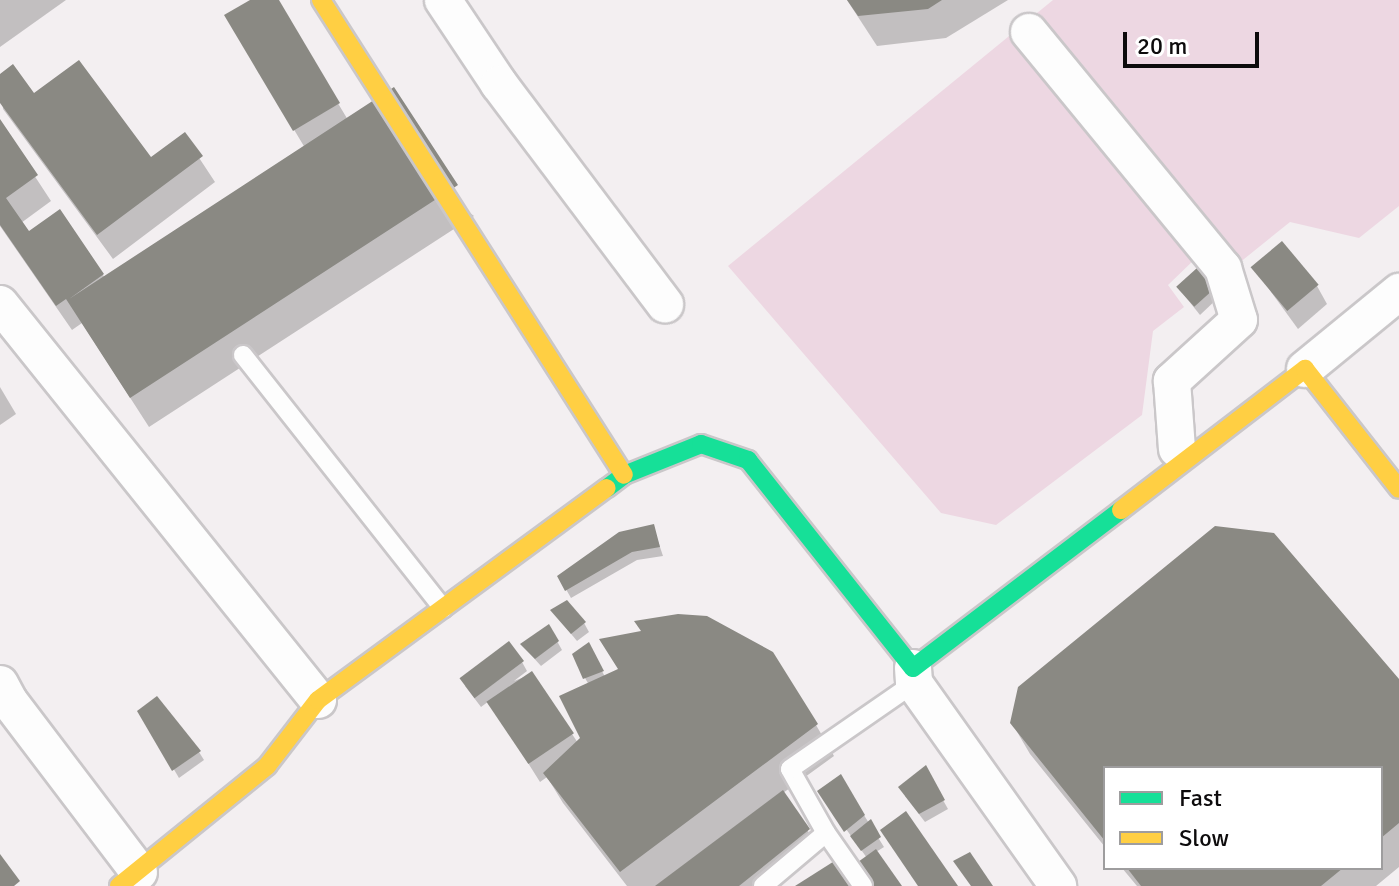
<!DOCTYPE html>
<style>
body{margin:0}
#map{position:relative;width:1399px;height:886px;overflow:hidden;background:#f3eff1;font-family:Signika,sans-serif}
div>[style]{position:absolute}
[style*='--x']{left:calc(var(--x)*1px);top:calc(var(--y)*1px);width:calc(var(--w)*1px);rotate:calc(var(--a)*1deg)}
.green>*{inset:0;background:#edd7e2}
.shadow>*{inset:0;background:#0003}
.building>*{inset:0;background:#8a8983;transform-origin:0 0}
.roads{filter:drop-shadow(2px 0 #cac7c9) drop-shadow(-2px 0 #cac7c9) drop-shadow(0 2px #cac7c9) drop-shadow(0 -2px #cac7c9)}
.lane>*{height:18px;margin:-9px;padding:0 9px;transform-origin:9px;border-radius:9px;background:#fdfdfd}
.street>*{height:36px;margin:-18px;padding:0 18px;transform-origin:18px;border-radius:18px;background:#fdfdfd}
.fast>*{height:18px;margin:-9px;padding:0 9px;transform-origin:9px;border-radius:9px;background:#16e098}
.slow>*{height:18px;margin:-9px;padding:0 9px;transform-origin:9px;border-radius:9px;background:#ffcf43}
span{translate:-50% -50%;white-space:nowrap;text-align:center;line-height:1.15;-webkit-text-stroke:8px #fff;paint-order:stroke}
.legend{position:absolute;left:1103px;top:766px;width:280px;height:104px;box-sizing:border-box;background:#fff;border:2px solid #9e9d9e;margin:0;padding:10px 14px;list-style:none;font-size:24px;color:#0d0b0c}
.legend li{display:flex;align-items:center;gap:16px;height:40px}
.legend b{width:40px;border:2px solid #9e9d9e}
.scale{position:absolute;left:1123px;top:32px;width:136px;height:36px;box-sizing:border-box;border:4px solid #0d0b0c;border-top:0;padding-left:10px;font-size:24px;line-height:28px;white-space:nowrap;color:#0d0b0c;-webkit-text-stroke:6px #fff;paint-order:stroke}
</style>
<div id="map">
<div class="green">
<div style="clip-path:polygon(1053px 0,1399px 0,1399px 206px,1359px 238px,1290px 222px,1218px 280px,1196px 258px,1168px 285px,1184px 307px,1153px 331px,1142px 415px,996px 525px,941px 513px,728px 266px)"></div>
</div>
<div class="shadow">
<div style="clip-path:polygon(0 0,66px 0,0 47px)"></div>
<div style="clip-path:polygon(254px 0,276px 0,348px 120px,474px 216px,149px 427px,82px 323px,72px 330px,0 226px,0 123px,51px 201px,21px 223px,28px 233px,60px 212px,105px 278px,305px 148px,226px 16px)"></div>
<div style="clip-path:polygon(847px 0,1008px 0,946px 38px,877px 46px)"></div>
<div style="clip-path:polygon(0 76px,150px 160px,184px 135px,215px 182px,113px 259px,3px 109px)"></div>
<div style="clip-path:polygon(1253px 267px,1317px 286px,1327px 304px,1298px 329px)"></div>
<div style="clip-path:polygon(1213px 289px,1218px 298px,1200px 315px,1184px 295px)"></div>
<div style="clip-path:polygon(0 387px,16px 414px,0 425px)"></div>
<div style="clip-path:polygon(653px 526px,663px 556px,637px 560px,571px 598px,559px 577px)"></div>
<div style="clip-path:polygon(552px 611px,584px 623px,589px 632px,577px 641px)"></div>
<div style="clip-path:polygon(549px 627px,562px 650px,541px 666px,522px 645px)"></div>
<div style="clip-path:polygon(593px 653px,605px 677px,816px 725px,834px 756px,783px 793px,819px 848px,771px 886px,627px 886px,563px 803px,547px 777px,540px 782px,489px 701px,481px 707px,465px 686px,522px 662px,527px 671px,514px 681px,532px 674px,578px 743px,583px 739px,589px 685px,585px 678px)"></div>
<div style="clip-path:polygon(1399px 682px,1399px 867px,1376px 886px,1137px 886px,1122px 868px,1381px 868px,1381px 768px,1105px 768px,1105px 847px,1030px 754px,1012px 723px)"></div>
<div style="clip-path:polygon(140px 712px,199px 752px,204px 760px,179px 778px)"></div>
<div style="clip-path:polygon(925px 768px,948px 809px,925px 822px,905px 796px)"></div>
<div style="clip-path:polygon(840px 777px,884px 847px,876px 852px,899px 886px,876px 886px,867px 858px,825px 800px)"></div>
</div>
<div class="building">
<div style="clip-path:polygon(250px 0,279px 0,340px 103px,293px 131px,224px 15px)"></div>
<div style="clip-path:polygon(847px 0,942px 0,928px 9px,858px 16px)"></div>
<div style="clip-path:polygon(79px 60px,151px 157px,185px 132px,203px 156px,97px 235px,0 103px,0 74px,13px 64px,34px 93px)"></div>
<div style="clip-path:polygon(394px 87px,458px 185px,130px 398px,66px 299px,56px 306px,0 225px,0 119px,38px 175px,6px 198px,29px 231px,60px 209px,104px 274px,69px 299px)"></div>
<div style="left:1282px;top:241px;width:57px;height:41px;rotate:50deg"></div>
<div style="left:1197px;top:268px;width:27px;height:28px;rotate:48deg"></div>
<div style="clip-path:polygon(654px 524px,660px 547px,632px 552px,565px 591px,557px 576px,619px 532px)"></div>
<div style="clip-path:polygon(1215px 526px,1274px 533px,1399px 679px,1399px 823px,1381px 838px,1381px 768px,1105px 768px,1105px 841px,1010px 723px,1018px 687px)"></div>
<div style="clip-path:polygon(567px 600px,586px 622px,571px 634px,550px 610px)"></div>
<div style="clip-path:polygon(678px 614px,707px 616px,773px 652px,818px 724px,620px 872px,543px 773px,580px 738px,559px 696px,618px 669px,599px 639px,641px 631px,634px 621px)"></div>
<div style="clip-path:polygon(549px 624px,559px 641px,535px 659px,520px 644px)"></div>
<div style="left:509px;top:641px;width:25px;height:62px;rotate:53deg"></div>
<div style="clip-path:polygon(589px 642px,604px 671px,583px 679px,572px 654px)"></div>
<div style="left:532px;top:671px;width:75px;height:55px;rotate:56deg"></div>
<div style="clip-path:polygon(157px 696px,201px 751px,172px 771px,137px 711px)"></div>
<div style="clip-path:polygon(926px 765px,945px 800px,919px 814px,898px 787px)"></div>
<div style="clip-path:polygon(841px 774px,865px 815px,844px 832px,817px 791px)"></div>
<div style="clip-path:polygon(783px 790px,810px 829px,739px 886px,655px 886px)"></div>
<div style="clip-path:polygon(906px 811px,958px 886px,918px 886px,880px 830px)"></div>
<div style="clip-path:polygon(871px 819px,881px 837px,861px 851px,850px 836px)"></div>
<div style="clip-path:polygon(876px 849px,902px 886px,874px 886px,858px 862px)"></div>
<div style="clip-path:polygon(970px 852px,993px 886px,971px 886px,953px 861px)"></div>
<div style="clip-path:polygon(0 854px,20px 881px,14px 886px,0 886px)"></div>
<div style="clip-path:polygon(836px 860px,854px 886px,795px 886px)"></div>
<div style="clip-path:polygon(1127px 868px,1343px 868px,1321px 886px,1141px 886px)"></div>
</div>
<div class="roads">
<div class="lane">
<div style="--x:243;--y:355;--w:323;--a:51.7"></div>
<div style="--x:763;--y:886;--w:82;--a:-40.1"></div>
<div style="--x:863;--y:886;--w:65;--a:-124.9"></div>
<div style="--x:826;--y:833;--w:73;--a:-119.4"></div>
<div style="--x:790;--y:769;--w:151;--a:-34.7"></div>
</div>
<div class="street">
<div style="--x:443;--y:0;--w:101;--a:56.3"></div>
<div style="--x:499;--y:84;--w:276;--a:53"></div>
<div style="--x:1029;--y:32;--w:306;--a:50.6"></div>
<div style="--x:1223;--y:268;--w:54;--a:72.9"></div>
<div style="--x:1239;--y:320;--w:91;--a:137.7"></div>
<div style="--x:1172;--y:381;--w:68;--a:85.8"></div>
<div style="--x:0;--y:304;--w:508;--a:51.23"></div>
<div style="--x:1305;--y:369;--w:122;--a:-39.3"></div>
<div style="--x:913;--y:668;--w:15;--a:86"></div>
<div style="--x:914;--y:683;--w:249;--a:54.6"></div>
<div style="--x:0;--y:684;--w:19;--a:62"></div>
<div style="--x:9;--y:701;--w:215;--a:52.8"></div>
</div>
<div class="fast">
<div style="--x:607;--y:488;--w:21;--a:-37"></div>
<div style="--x:624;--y:475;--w:83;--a:-21.9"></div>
<div style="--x:701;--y:444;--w:50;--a:18.8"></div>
<div style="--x:748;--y:460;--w:265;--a:51.6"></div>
<div style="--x:913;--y:668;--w:261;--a:-37.2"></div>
</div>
<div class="slow">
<div style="--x:321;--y:0;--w:563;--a:57.47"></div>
<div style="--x:1121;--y:510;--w:232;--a:-37.5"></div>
<div style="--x:1305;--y:369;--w:152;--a:51.9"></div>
<div style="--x:119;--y:886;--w:191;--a:-39"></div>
<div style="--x:267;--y:766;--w:83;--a:-52.3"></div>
<div style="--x:318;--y:700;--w:358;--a:-36.3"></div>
</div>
</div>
<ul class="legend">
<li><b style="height:10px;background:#16e098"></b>Fast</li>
<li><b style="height:10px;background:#ffcf43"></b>Slow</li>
</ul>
<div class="scale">20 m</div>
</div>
